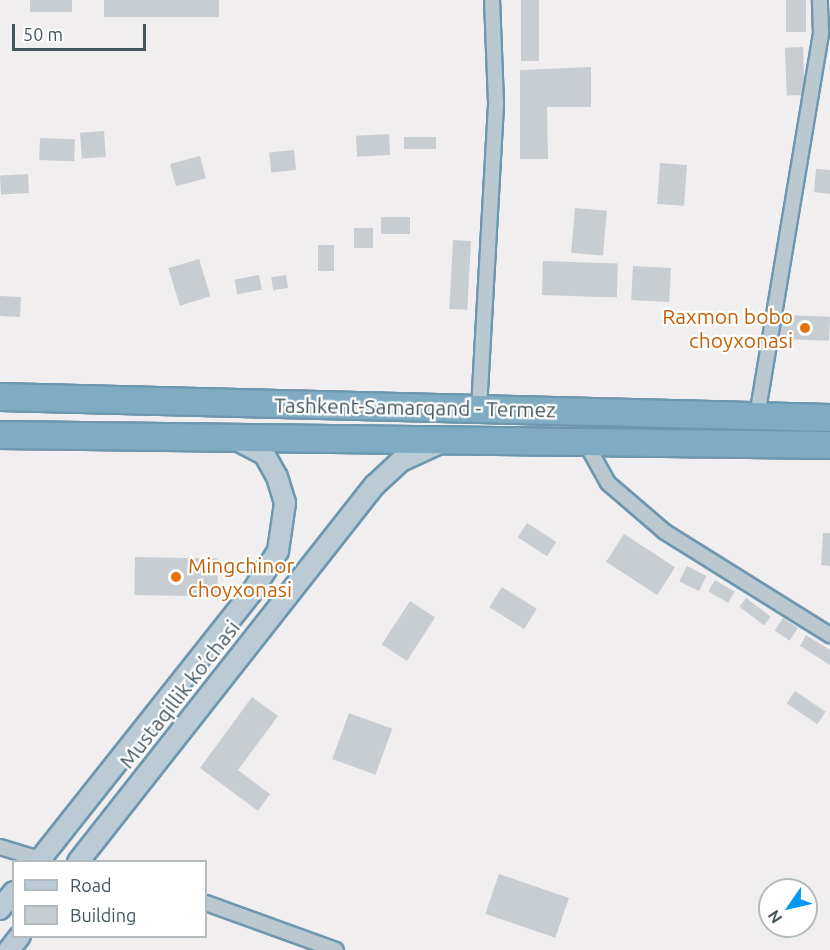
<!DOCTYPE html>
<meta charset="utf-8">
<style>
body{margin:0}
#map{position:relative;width:830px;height:950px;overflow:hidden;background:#f1eeef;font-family:Ubuntu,sans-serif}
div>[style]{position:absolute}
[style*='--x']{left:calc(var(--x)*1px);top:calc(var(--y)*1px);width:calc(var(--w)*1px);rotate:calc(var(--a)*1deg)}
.building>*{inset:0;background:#c8cdd2;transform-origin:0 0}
.roads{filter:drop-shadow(2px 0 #6c97af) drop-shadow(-2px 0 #6c97af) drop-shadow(0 2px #6c97af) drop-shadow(0 -2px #6c97af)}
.street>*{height:14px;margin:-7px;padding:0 7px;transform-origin:7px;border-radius:7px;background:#bac9cf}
.secondary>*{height:20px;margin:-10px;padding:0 10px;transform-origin:10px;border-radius:10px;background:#bacbd5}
.highway>*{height:26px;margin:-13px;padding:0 13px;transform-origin:13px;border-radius:13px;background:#80acc3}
.dots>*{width:16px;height:16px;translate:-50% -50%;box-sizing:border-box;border:3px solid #fff;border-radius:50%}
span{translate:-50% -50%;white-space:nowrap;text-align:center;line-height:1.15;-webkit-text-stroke:4.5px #fff;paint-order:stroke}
.food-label{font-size:21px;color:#c56008}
.right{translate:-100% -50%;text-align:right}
.left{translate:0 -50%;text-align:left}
.street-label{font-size:21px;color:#44565e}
.legend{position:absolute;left:12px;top:860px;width:195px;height:78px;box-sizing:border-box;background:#fff;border:2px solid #b4bbbf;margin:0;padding:8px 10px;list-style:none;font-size:18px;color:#44565e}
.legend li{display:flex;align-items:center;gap:12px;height:30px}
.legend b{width:30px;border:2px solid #b4bbbf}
.north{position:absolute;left:758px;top:878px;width:60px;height:60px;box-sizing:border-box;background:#fff;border:2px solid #b4bbbf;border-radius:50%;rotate:236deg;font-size:16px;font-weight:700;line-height:24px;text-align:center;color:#44565e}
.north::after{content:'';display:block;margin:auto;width:21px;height:27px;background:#0597f4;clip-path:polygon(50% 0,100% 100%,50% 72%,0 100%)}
.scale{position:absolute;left:12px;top:24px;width:134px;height:27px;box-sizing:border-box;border:3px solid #44565e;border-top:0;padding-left:8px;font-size:18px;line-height:21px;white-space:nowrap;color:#44565e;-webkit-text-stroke:4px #fff;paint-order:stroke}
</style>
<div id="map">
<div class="building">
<div style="left:30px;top:0;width:42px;height:12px"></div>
<div style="left:104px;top:0;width:115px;height:17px"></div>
<div style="left:521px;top:0;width:18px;height:61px"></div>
<div style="left:786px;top:0;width:20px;height:32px"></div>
<div style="left:803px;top:47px;width:48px;height:18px;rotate:88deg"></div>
<div style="clip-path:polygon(591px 67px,591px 107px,547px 107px,548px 159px,520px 159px,520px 70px)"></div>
<div style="left:104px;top:131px;width:26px;height:24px;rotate:86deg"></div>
<div style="left:389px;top:134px;width:21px;height:33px;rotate:87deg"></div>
<div style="left:436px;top:137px;width:12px;height:32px;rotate:90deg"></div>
<div style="left:40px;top:138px;width:35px;height:22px;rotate:2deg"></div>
<div style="left:294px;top:150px;width:20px;height:25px;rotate:84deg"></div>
<div style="left:200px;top:156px;width:23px;height:31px;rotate:75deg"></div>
<div style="left:660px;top:163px;width:27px;height:41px;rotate:4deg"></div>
<div style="clip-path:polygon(816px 169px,830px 170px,830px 194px,814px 192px)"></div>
<div style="left:28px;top:174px;width:19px;height:28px;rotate:87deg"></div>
<div style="left:575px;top:208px;width:32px;height:45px;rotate:5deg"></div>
<div style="left:410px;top:217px;width:17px;height:29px;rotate:90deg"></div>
<div style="left:373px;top:228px;width:20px;height:19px;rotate:90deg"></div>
<div style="left:453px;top:240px;width:18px;height:69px;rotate:3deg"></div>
<div style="left:318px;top:245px;width:16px;height:26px"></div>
<div style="left:199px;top:259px;width:39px;height:32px;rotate:73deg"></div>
<div style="left:543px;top:261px;width:75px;height:34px;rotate:2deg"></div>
<div style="left:633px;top:266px;width:38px;height:34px;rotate:3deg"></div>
<div style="left:259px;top:275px;width:15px;height:25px;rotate:79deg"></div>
<div style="left:286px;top:275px;width:13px;height:15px;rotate:81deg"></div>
<div style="left:0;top:296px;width:21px;height:20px;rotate:3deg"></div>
<div style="left:781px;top:315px;width:49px;height:24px;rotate:2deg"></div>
<div style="left:527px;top:523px;width:35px;height:17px;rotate:33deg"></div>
<div style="clip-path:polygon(823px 533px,830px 533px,830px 566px,821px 565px)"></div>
<div style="left:624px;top:534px;width:61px;height:33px;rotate:33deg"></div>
<div style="left:135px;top:557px;width:83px;height:38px;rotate:1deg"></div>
<div style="left:687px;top:566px;width:22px;height:17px;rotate:27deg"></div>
<div style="left:715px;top:580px;width:23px;height:13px;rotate:31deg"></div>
<div style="left:502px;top:587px;width:41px;height:24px;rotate:32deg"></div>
<div style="left:746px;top:598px;width:31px;height:11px;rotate:37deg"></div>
<div style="left:410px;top:601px;width:30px;height:52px;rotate:33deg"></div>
<div style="left:783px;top:618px;width:18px;height:15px;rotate:34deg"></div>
<div style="clip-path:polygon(806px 635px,830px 650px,830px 665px,800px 646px)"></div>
<div style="left:795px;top:691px;width:37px;height:15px;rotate:34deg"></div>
<div style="clip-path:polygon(252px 697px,278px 716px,238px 770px,270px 794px,258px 811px,200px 768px)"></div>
<div style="left:349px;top:713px;width:46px;height:49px;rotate:20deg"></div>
<div style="left:499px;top:874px;width:74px;height:42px;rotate:19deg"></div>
</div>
<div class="roads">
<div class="street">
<div style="--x:479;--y:409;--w:306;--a:-86.8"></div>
<div style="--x:496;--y:103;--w:103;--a:-92.2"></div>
<div style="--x:757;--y:416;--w:388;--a:-80.5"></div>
<div style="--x:821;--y:33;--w:33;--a:-92"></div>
<div style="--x:583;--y:438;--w:51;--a:60.9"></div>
<div style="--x:608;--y:483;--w:75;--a:40.7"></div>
<div style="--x:665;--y:532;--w:195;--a:32"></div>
<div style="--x:0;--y:847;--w:48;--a:16.9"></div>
<div style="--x:206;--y:903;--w:138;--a:19.9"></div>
</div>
<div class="secondary">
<div style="--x:38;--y:862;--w:345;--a:-51.6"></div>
<div style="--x:252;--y:592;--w:49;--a:-57.6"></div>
<div style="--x:278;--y:551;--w:49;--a:-81.7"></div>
<div style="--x:285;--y:503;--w:27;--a:-107"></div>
<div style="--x:277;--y:477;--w:26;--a:-119"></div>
<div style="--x:264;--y:454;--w:31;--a:-153"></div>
<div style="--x:78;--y:862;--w:480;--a:-51.8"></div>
<div style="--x:375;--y:485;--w:35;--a:-43"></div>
<div style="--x:401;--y:461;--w:41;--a:-24.7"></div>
<div style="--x:0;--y:909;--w:22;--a:-51"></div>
<div style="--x:9;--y:950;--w:18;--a:-52"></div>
</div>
<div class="highway">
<div style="--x:0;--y:397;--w:830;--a:1.45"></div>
<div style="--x:0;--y:435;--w:830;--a:0.69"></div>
</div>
</div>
<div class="dots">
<div style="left:805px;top:328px;background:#e8710a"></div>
<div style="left:176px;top:577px;background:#e8710a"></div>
</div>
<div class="food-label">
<span class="right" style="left:793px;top:328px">Raxmon bobo<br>choyxonasi</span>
<span class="left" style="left:188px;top:577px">Mingchinor<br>choyxonasi</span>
</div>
<div class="street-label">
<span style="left:415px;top:407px;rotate:1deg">Tashkent-Samarqand - Termez</span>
<span style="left:179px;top:694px;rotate:-52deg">Mustaqillik ko’chasi</span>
</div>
<ul class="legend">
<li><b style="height:8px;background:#bacbd5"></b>Road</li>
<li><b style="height:16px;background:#c8cdd2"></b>Building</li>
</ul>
<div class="north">N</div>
<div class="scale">50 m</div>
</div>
